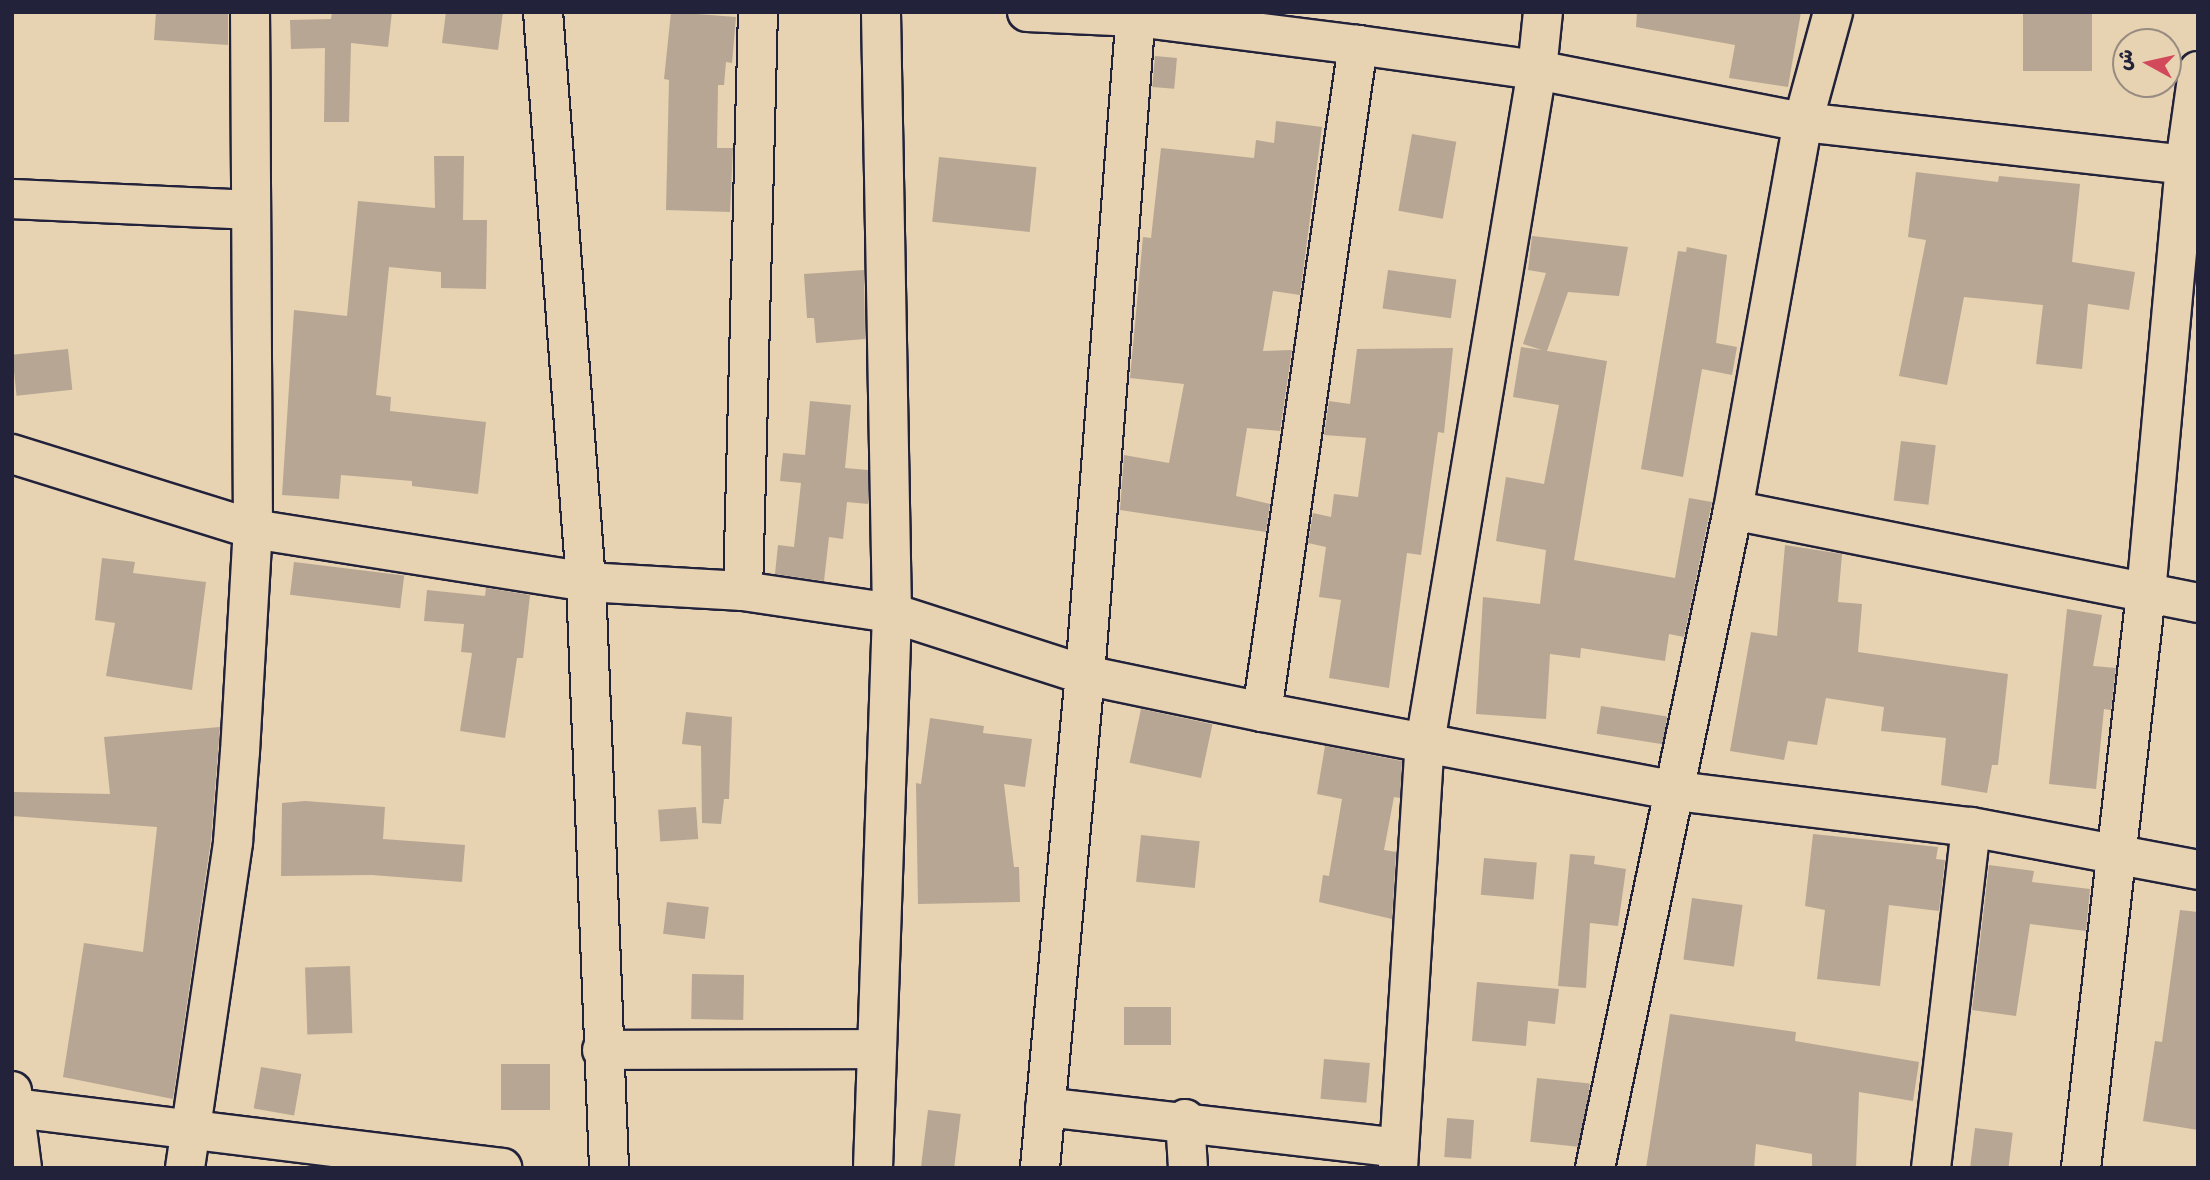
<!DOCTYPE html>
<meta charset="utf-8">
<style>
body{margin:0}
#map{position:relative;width:2210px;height:1180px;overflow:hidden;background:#e7d2b1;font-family:Dekko,"Playpen Sans Arabic",sans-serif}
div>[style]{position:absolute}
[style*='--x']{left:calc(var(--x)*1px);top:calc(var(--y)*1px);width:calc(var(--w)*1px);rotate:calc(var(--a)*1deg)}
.building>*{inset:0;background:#b7a693;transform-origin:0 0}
.roads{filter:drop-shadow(2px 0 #22223b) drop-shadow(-2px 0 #22223b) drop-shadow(0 2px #22223b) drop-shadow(0 -2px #22223b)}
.minor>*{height:38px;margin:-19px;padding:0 19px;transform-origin:19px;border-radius:19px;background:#e7d2b1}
span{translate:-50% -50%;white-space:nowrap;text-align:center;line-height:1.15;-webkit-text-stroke:6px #e7d2b1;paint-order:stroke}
.frame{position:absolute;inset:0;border:14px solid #22223b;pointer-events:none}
.north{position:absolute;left:2112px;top:28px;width:70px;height:70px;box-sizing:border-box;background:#e7d2b1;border:2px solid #988c82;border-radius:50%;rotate:278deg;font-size:19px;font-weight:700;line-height:28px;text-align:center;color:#22223b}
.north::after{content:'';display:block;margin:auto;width:24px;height:32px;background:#d1495b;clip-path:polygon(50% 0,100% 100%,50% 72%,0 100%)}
</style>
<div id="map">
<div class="building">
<div style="clip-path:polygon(156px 12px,228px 12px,228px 45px,154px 40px)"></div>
<div style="clip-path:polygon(332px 12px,392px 12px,388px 47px,351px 43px,349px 122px,324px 122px,325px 48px,291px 49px,290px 20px,331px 19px)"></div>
<div style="clip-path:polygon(446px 12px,503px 12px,498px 50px,442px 43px)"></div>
<div style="clip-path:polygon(671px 12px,736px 17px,732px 63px,726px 62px,724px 85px,718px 85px,717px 148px,733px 148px,730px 212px,666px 210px,669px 80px,664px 79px)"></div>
<div style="clip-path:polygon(1637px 12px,1801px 12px,1788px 87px,1729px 78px,1735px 45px,1636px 27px)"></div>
<div style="left:2023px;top:12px;width:69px;height:59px"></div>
<div style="left:1155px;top:56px;width:22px;height:31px;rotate:5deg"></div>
<div style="clip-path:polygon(1276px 121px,1322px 127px,1300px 295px,1273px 291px,1263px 351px,1292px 350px,1280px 431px,1247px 428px,1238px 483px,1236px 496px,1270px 504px,1266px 532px,1120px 510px,1124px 455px,1169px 463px,1184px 384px,1130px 378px,1143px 237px,1151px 238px,1161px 148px,1254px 158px,1256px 140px,1274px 143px)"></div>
<div style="left:1412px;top:134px;width:45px;height:78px;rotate:10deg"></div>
<div style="clip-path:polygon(434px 156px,464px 156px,463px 220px,487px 220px,486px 289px,441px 288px,441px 272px,389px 267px,376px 395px,391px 397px,390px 411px,486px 422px,478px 494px,412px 486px,412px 481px,341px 475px,339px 499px,282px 495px,294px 310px,347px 316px,358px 201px,435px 208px)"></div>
<div style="left:939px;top:157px;width:98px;height:65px;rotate:6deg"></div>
<div style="clip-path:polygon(1916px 172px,1998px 182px,1999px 176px,2080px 184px,2072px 262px,2135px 272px,2129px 310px,2088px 304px,2082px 369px,2036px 364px,2043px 305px,1964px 297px,1947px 385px,1899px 376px,1926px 240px,1908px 237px)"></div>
<div style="clip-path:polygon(1532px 236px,1628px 247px,1619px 296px,1568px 292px,1547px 351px,1607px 361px,1574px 560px,1675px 578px,1689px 498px,1712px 502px,1684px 637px,1669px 634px,1665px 661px,1581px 648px,1580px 658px,1550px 654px,1546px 719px,1476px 714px,1483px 597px,1540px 604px,1546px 550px,1496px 541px,1506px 477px,1544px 484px,1559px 405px,1513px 397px,1521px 347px,1542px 350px,1523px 344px,1546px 273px,1528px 270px)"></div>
<div style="clip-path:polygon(1687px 247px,1727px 255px,1716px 343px,1737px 347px,1732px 375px,1702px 369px,1683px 477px,1641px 469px,1678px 251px,1686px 252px)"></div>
<div style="clip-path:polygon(864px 270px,865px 339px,816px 343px,814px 318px,807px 318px,804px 274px)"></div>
<div style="left:1388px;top:270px;width:69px;height:39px;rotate:8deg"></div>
<div style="clip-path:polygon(1453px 348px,1444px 433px,1438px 432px,1421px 555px,1407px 553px,1389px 688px,1329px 678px,1341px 600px,1319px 597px,1326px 547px,1308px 543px,1313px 513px,1331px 517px,1334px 494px,1358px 497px,1366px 438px,1324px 435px,1329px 401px,1350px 404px,1357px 349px)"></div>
<div style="left:68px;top:349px;width:41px;height:56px;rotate:84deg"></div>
<div style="clip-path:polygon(810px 401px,851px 405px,845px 468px,868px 470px,868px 504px,847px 502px,843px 539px,829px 537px,824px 581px,775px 574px,778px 545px,794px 547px,801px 483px,780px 481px,783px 453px,805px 455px)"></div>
<div style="left:1901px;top:441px;width:35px;height:60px;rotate:7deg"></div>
<div style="clip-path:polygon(1785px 545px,1842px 554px,1838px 602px,1862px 604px,1858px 652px,2008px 674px,1998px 765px,1992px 765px,1987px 793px,1941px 785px,1946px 738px,1881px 731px,1884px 707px,1826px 698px,1817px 745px,1788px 741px,1784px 760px,1730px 751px,1751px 632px,1777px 636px)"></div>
<div style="clip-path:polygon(102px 558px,135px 562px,133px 573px,206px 582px,192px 690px,106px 676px,115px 623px,95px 620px)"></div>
<div style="left:294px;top:562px;width:111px;height:33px;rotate:7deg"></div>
<div style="clip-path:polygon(486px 588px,530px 595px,523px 658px,517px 658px,505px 738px,460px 731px,472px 653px,461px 652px,464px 624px,424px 621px,427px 590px,485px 596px)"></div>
<div style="clip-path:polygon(2067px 609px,2102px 615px,2093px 666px,2116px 668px,2111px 710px,2104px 709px,2096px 789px,2049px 784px)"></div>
<div style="left:1601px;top:706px;width:67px;height:28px;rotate:9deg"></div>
<div style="left:1141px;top:709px;width:73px;height:55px;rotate:12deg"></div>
<div style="clip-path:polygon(686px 712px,732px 717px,729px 799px,724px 799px,721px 824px,702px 823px,701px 746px,682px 744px)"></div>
<div style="clip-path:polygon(930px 718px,984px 726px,983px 733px,1032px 739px,1025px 787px,1004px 784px,1014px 867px,1019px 867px,1020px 902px,918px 904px,916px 783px,921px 784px)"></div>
<div style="clip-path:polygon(220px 727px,211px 840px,173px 1099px,63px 1077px,84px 943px,143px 952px,157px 827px,12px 816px,12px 792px,110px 794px,104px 737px)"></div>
<div style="clip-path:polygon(1325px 746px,1402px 761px,1400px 798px,1394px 797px,1384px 850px,1396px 852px,1392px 919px,1319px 902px,1323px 875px,1329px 876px,1342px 799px,1317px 794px)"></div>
<div style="clip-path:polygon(305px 801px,385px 807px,383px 839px,465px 845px,462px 882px,372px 875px,281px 876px,282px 803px)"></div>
<div style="left:696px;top:807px;width:32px;height:38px;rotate:86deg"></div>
<div style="clip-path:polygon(1813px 834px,1938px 847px,1936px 859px,1945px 860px,1939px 911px,1889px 905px,1880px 986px,1817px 979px,1825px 910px,1805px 906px)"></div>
<div style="left:1141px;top:835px;width:59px;height:47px;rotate:6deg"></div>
<div style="clip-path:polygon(1570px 854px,1595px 856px,1594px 864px,1626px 869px,1618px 926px,1590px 923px,1586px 988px,1558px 986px)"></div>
<div style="left:1484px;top:858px;width:53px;height:37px;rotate:5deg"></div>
<div style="clip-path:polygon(1989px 865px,2034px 871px,2032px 882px,2090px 889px,2086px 931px,2030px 924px,2016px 1016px,1972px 1010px)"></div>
<div style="left:1692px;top:898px;width:51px;height:62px;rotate:8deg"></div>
<div style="left:667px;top:902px;width:42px;height:32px;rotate:7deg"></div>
<div style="clip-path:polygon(2180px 910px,2198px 912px,2198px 1130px,2143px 1121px,2155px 1041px,2162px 1042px)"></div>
<div style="left:350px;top:966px;width:67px;height:45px;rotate:88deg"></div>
<div style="left:692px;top:974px;width:52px;height:45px;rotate:1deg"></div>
<div style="clip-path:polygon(1477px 982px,1559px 989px,1555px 1024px,1528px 1021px,1526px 1046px,1472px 1041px)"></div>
<div style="left:1171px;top:1007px;width:38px;height:47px;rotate:90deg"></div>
<div style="clip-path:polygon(1670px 1014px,1796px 1032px,1795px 1041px,1919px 1062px,1913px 1101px,1859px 1092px,1856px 1168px,1812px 1168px,1812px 1154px,1756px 1144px,1754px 1168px,1646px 1168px)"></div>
<div style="left:1324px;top:1059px;width:46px;height:40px;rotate:5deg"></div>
<div style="left:501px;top:1064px;width:49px;height:46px"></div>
<div style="left:261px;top:1067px;width:41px;height:42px;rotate:10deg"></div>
<div style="left:1537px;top:1078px;width:53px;height:64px;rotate:6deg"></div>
<div style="left:928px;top:1110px;width:33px;height:58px;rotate:7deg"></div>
<div style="left:1447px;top:1118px;width:27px;height:39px;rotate:4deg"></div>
<div style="left:1975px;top:1128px;width:38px;height:40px;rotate:7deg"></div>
</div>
<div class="roads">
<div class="minor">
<div style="--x:543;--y:12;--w:572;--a:85.69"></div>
<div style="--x:586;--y:582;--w:586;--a:87.75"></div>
<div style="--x:1027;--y:12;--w:109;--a:2.6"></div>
<div style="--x:1136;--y:17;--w:224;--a:7.2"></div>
<div style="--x:1358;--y:45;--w:181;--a:8"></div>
<div style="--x:1537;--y:70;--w:271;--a:11.1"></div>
<div style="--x:1803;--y:122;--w:397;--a:6.4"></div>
<div style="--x:12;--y:199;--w:239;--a:2.6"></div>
<div style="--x:12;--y:454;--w:252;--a:17.3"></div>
<div style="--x:253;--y:529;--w:337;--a:9"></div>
<div style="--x:586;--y:582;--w:157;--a:3.3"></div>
<div style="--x:743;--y:591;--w:151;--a:8.4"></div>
<div style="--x:892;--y:613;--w:203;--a:17.8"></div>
<div style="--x:1085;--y:675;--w:181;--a:11.8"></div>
<div style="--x:1262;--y:712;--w:421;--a:10.8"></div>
<div style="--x:1676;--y:791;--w:297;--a:7"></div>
<div style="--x:1971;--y:827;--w:231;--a:10.7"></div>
<div style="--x:1733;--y:510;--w:474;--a:11.3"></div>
<div style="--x:743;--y:591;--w:579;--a:-88.52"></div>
<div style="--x:1262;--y:712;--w:674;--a:-81.81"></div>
<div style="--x:602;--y:1050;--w:275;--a:-0.2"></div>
<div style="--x:12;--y:1091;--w:78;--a:82.6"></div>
<div style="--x:1045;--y:1107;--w:356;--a:6.6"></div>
<div style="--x:15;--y:1108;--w:491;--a:7"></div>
<div style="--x:1185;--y:1119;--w:49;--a:86.5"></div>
<div style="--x:185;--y:1168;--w:330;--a:-81.6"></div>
<div style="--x:233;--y:842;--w:90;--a:-85.6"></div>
<div style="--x:240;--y:752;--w:223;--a:-86.7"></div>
<div style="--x:253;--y:529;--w:517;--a:-90.33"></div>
<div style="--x:873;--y:1168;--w:555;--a:-88.04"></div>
<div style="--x:892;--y:613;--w:601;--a:-91.05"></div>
<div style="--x:1040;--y:1168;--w:495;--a:-84.8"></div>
<div style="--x:1085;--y:675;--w:665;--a:-85.6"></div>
<div style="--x:1398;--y:1168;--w:426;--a:-86.4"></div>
<div style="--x:1425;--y:743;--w:682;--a:-80.55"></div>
<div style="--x:1537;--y:70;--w:58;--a:-84.1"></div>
<div style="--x:1595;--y:1168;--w:672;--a:-78.16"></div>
<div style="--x:1733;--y:510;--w:394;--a:-79.8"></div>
<div style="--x:1803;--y:122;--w:114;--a:-74.7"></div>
<div style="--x:1931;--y:1168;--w:343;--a:-83.3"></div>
<div style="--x:2081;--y:1168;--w:579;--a:-83.55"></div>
<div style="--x:2146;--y:593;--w:431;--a:-84.8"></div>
<div style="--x:2185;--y:164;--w:94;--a:-82"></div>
</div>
</div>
<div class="frame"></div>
<div class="north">ش</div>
</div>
